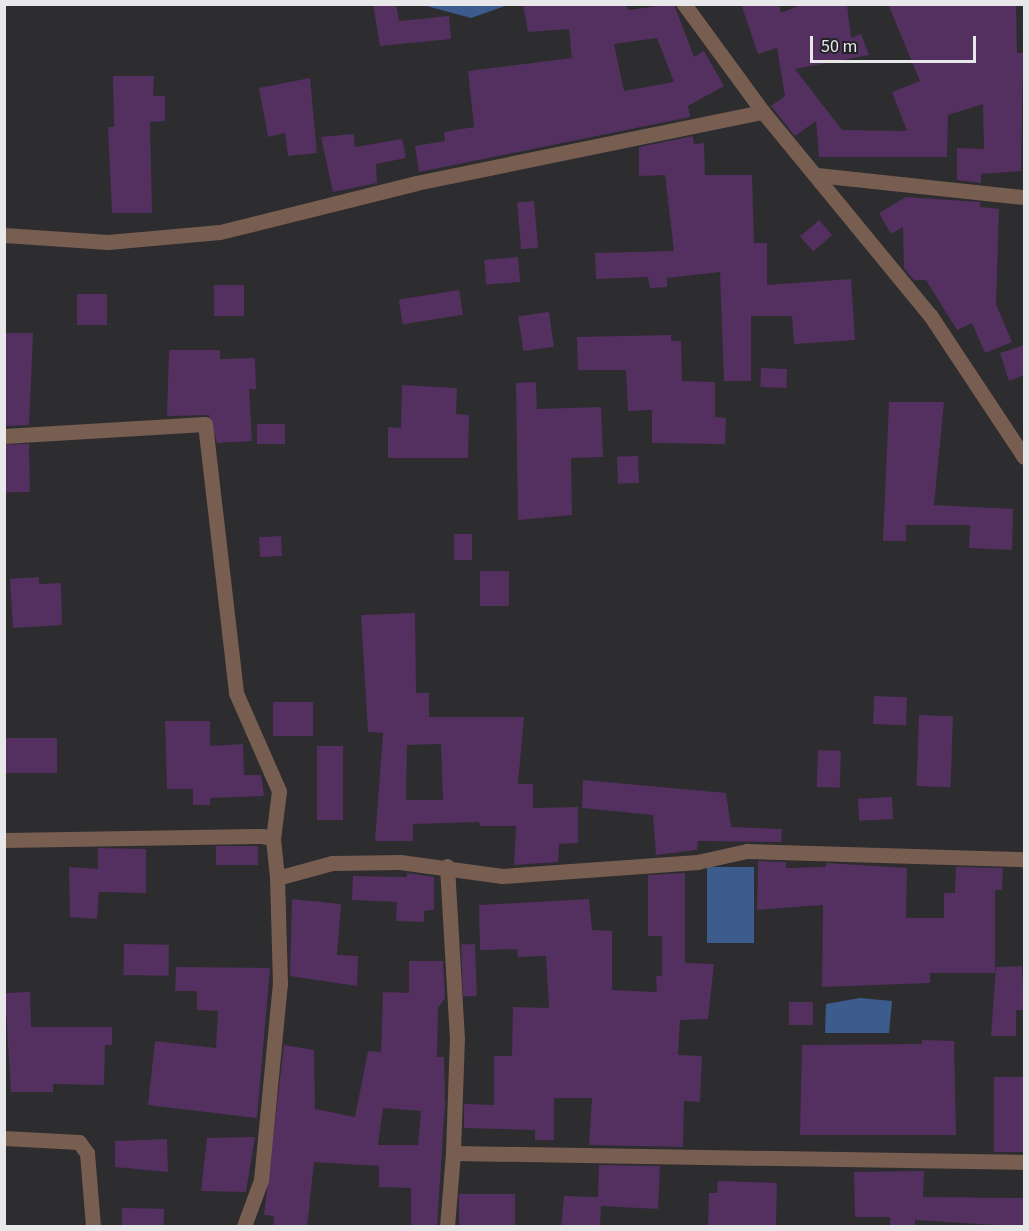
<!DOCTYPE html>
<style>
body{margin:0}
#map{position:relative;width:1029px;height:1231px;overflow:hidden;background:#2d2c2f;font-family:"Source Sans 3",sans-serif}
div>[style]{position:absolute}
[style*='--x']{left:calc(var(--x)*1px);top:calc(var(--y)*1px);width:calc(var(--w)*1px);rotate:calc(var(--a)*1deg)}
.water>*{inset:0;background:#3c5c8d;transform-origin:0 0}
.building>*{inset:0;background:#53305f;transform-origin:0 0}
.minor>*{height:15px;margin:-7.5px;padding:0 7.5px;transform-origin:7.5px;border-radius:7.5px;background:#785d51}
span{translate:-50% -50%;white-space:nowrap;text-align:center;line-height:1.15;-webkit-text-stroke:4.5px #232225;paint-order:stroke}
.frame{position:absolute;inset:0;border:6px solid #e8e7ea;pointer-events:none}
.scale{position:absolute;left:810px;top:36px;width:166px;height:27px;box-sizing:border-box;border:3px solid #e8e7ea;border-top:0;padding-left:8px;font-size:18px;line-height:21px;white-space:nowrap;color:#e8e7ea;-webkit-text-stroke:4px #232225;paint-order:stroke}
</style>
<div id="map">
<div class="water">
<div style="clip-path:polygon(423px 5px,508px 5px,471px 18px)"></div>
<div style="left:707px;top:867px;width:47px;height:76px"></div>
<div style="clip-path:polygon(860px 998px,892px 1001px,889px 1033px,825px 1033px,826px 1004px)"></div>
</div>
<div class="building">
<div style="clip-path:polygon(373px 4px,396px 4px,399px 21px,449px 16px,451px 39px,380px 46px)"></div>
<div style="clip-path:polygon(evenodd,523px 4px,626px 4px,628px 10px,674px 4px,694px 57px,704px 51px,724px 86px,688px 106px,690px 117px,419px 172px,415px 146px,445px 141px,444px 132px,474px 127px,468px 71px,572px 58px,569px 29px,528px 32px,523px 4px,657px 38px,674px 82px,624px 91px,614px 44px,657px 38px)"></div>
<div style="clip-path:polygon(741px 4px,779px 4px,781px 13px,803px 4px,847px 4px,851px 38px,861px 34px,869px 55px,795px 69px,842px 130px,907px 131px,892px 92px,920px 81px,888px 4px,1016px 4px,1017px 53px,1023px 53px,1021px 171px,981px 174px,981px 183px,957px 180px,957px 148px,984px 149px,983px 104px,948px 115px,947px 157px,819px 157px,816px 121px,795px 136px,771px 106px,785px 96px,777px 48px,758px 54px)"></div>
<div style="clip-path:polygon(113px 76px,154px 76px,153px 96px,165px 96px,165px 121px,150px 122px,152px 213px,112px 213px,108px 127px,114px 127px)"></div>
<div style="clip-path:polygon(310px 78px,317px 153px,288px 156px,285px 133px,268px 137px,259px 88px)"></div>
<div style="clip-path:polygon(354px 134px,355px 147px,402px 139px,406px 158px,376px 164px,377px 183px,333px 192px,321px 137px)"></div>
<div style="clip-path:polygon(693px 136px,694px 144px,704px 143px,705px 175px,752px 175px,754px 243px,767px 243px,767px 285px,851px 279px,855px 340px,794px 344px,792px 316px,751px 316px,751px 381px,724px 381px,720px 272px,667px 278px,667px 287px,650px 288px,648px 277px,596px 279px,595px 253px,674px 251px,665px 175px,639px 176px,639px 147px)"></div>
<div style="clip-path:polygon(906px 197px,980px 202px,980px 207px,999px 209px,996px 304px,1012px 342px,985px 353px,972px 323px,957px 330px,926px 280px,914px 280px,904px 268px,903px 227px,891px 234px,879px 213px)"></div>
<div style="left:534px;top:201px;width:47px;height:17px;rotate:85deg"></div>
<div style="left:819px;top:220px;width:20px;height:25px;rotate:49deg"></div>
<div style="left:518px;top:257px;width:25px;height:34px;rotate:85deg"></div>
<div style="left:214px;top:285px;width:30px;height:31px"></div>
<div style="left:459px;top:290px;width:25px;height:61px;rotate:81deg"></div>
<div style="left:107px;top:294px;width:31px;height:30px;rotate:90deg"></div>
<div style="left:549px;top:312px;width:35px;height:31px;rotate:82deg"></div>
<div style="clip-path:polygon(4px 333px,33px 333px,29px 425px,4px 426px)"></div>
<div style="clip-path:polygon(671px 335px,671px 341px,681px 341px,682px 381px,715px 382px,715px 417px,726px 418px,725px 444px,652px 443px,652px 410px,628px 411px,626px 370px,578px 370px,577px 337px)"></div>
<div style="clip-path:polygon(1024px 345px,1024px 375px,1009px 381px,1000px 353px)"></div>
<div style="clip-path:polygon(169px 350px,220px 350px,220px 359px,255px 358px,256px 389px,249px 389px,252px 441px,217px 443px,209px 415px,167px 416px)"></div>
<div style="left:761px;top:368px;width:26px;height:19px;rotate:2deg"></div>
<div style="clip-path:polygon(536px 382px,537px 409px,601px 407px,603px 457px,571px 458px,572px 515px,518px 520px,516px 383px)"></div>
<div style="clip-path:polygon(402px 385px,457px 388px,456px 414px,469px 415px,468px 458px,388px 458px,388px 427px,401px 428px)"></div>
<div style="clip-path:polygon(889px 402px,944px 402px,934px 505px,1013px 509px,1012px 550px,969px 548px,970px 525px,906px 525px,906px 541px,883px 541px)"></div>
<div style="left:285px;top:424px;width:20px;height:28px;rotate:90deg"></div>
<div style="left:29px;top:444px;width:48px;height:25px;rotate:89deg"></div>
<div style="left:638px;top:456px;width:27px;height:21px;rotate:88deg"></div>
<div style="left:454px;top:534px;width:18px;height:26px"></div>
<div style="left:281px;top:536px;width:20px;height:22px;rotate:87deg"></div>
<div style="left:480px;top:571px;width:29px;height:35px"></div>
<div style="clip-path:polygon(39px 577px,39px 584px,61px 583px,62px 625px,13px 628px,10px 579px)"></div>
<div style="clip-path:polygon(evenodd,415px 613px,416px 693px,429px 693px,429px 717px,524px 717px,518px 784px,533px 784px,533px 808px,578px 807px,578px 843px,559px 844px,558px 862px,514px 865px,516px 826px,480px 826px,479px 822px,413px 824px,413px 841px,375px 841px,383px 733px,368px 732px,361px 615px,415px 613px,441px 744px,443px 800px,406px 800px,407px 745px,441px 744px)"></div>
<div style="left:874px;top:696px;width:33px;height:28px;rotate:2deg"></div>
<div style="left:313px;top:702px;width:34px;height:40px;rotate:90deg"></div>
<div style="left:919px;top:715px;width:34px;height:71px;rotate:2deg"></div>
<div style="clip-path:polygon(165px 721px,210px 721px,210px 746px,243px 744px,244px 775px,261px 775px,264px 796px,210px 798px,210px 805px,193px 805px,193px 789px,167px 789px)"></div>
<div style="left:57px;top:738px;width:35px;height:53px;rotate:90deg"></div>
<div style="left:317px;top:746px;width:26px;height:74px"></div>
<div style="left:818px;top:750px;width:23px;height:37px;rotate:2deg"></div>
<div style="clip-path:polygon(583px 780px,726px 793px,731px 827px,782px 829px,781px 842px,698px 841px,697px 850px,656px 855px,653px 815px,582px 808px)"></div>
<div style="left:892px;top:797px;width:22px;height:34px;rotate:87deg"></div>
<div style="left:216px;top:846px;width:42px;height:19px"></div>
<div style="clip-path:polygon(98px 848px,146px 849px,146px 893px,99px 892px,97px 919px,70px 917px,69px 867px,98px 869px)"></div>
<div style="clip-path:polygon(758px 861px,786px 862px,786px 868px,826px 867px,826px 863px,907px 868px,906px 918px,944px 918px,944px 893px,955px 893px,956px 867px,1003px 868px,1002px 890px,995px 890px,995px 973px,930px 973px,930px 983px,822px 987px,823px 905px,757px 910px)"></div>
<div style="clip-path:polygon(407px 873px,434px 877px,434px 910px,424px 911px,424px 922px,396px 921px,397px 902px,352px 900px,353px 876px,407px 877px)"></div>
<div style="clip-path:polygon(685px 873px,685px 963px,714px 964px,708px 1019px,680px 1020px,678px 1055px,702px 1056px,700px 1102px,684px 1101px,683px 1147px,589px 1145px,592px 1098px,554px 1098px,554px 1140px,535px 1140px,535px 1130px,464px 1128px,464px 1104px,494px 1105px,494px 1056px,512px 1056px,513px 1007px,549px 1008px,546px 956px,518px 957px,517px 949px,480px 950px,479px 905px,589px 899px,592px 930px,612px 931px,612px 990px,657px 992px,656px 976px,662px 976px,662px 936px,648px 936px,648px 875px)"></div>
<div style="clip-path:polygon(292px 899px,341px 904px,337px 955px,358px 956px,357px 986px,290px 976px)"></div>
<div style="left:124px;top:944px;width:45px;height:31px;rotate:1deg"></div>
<div style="left:475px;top:944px;width:52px;height:14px;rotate:88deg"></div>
<div style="clip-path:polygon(evenodd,409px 961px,443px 961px,445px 998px,438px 1008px,437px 1057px,444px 1057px,445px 1103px,437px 1227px,411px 1227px,411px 1188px,379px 1187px,379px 1166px,314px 1162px,307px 1227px,273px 1227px,274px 1216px,264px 1215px,284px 1045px,314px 1050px,315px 1109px,355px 1117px,368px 1051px,381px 1052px,383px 992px,409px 993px,409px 961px,383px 1108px,421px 1111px,418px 1145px,378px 1145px,383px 1108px)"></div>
<div style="clip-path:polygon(1022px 966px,1024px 1010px,1016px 1010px,1016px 1036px,991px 1036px,996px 967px)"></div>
<div style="clip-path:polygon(176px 967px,270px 968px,257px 1118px,148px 1105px,155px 1041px,216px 1048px,218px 1011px,197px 1010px,197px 991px,175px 991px)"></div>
<div style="clip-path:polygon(30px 992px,31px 1027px,112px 1027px,112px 1045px,105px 1045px,104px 1085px,53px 1084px,53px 1092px,11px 1092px,5px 993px)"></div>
<div style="left:789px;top:1002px;width:24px;height:23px"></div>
<div style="clip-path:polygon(922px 1040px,954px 1041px,956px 1135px,800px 1135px,802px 1045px,922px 1044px)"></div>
<div style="left:994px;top:1077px;width:30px;height:75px"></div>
<div style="clip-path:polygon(255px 1137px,246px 1192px,201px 1191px,207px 1138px)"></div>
<div style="clip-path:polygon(167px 1139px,168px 1172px,115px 1167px,115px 1141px)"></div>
<div style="clip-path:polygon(599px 1165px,660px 1166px,658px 1209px,601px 1206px,600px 1227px,561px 1227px,564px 1196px,598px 1197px)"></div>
<div style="clip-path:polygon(924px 1171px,923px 1197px,1024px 1198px,1024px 1227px,915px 1220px,915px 1227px,890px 1227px,890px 1217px,855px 1217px,854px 1172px)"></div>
<div style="clip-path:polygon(718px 1181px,777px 1183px,776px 1227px,708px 1227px,709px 1193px,717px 1193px)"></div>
<div style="left:459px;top:1194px;width:56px;height:33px"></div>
<div style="left:122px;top:1208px;width:42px;height:19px;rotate:1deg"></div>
</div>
<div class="minor">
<div style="--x:684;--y:4;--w:134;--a:53.8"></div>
<div style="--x:763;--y:112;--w:263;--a:50.6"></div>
<div style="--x:930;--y:315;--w:170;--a:56.5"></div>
<div style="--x:817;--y:175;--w:208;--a:6.1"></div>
<div style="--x:4;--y:235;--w:104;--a:3.9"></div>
<div style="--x:108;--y:242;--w:112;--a:-5.1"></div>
<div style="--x:220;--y:232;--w:202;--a:-14"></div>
<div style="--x:416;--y:183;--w:354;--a:-11.6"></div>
<div style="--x:4;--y:436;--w:201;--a:-3.4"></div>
<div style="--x:205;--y:424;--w:271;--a:83.4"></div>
<div style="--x:236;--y:693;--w:107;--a:66.3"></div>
<div style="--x:279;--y:791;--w:48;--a:97.1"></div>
<div style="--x:4;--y:840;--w:259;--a:-0.9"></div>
<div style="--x:263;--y:836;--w:10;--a:17"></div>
<div style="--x:273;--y:839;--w:39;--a:84"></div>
<div style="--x:277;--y:878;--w:57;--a:-15.3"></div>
<div style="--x:332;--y:863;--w:68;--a:-0.8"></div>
<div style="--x:400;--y:862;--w:103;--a:7.8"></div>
<div style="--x:502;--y:876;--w:196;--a:-4.1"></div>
<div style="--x:697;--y:862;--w:51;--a:-12.4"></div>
<div style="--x:747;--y:851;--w:277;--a:1.7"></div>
<div style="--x:447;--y:866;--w:171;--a:86.7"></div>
<div style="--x:457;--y:1037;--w:116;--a:92"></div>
<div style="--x:453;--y:1153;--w:571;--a:0.9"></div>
<div style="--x:4;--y:1138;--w:75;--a:3.1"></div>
<div style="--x:79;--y:1142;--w:14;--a:54"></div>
<div style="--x:87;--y:1153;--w:73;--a:85.3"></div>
<div style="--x:244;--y:1226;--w:49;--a:-69.7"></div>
<div style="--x:261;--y:1180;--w:197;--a:-84.5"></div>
<div style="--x:280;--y:984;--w:106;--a:-91.6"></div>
<div style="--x:447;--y:1226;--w:73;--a:-85.3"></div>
</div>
<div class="frame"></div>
<div class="scale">50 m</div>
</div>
